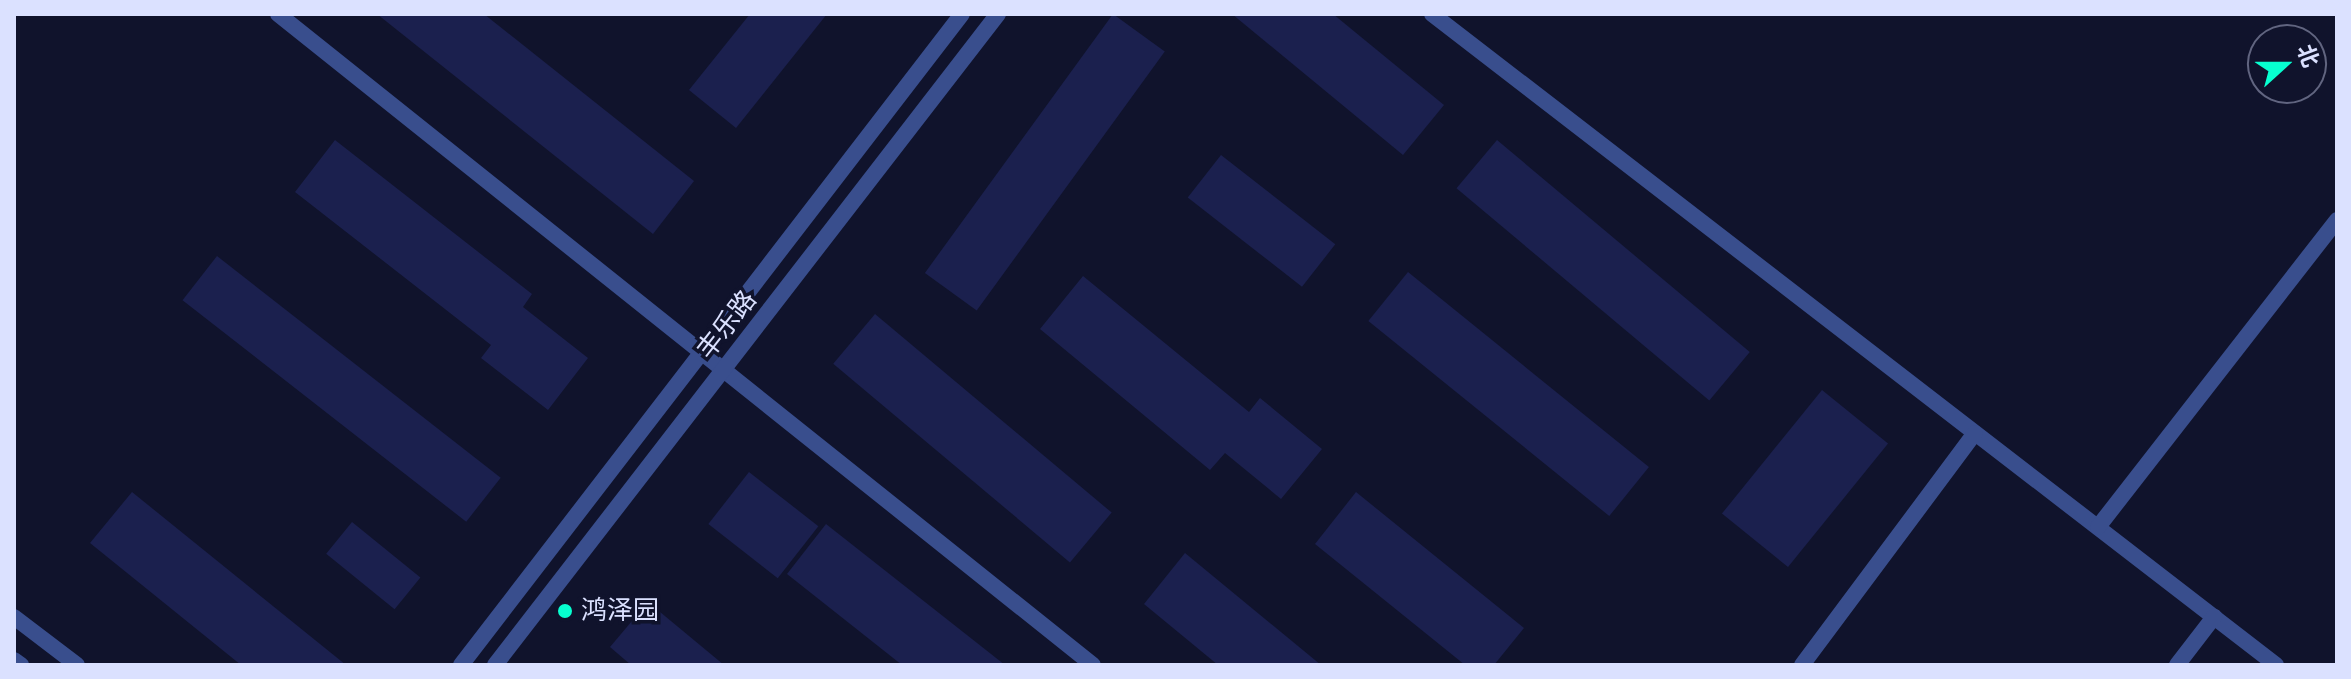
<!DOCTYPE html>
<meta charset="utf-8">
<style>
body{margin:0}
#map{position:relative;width:2351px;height:679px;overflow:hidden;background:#10132c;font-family:"Work Sans","Noto Sans SC",sans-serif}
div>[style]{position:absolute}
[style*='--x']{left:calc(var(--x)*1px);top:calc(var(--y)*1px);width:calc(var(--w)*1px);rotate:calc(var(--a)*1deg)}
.building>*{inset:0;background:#1b204e;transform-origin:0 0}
.minor>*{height:16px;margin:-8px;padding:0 8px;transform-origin:8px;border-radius:8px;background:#394e8d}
.tertiary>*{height:16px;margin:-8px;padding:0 8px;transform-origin:8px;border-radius:8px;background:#394e8d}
.dots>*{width:22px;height:22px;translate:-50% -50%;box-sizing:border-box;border:4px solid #10132c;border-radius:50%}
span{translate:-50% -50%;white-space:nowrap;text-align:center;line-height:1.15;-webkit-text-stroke:7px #10132c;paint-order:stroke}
.street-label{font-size:26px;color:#dbe1ff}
.poi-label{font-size:26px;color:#dbe1ff}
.left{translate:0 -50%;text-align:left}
.frame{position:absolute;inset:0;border:16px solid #dbe1ff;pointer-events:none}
.north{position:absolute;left:2247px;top:24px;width:80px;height:80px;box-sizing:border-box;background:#10132c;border:2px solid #616580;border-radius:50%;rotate:69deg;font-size:22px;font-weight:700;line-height:32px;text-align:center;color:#dbe1ff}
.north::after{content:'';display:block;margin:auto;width:28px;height:36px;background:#07ffd0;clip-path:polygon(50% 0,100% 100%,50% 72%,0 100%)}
</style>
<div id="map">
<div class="building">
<div style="clip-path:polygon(377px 14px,484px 14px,694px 181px,653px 234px)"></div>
<div style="clip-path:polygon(750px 14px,827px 14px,736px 128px,689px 90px)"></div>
<div style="left:1113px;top:14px;width:64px;height:320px;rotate:36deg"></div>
<div style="clip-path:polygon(1232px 14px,1333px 14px,1444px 105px,1403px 155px)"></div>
<div style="clip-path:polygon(335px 140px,532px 294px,523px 307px,588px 358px,548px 410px,481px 358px,491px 345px,295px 192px)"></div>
<div style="left:1497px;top:140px;width:330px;height:63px;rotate:40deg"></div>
<div style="left:1221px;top:155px;width:145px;height:54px;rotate:38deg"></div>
<div style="left:217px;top:256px;width:360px;height:56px;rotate:38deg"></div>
<div style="left:1408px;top:272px;width:310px;height:63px;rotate:39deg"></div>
<div style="clip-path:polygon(1083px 276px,1249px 412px,1260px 398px,1322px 449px,1281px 499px,1225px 453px,1210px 470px,1040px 329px)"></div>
<div style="left:875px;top:314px;width:309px;height:65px;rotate:40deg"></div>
<div style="left:1822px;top:390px;width:85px;height:159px;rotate:39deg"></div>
<div style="left:749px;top:472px;width:88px;height:66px;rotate:38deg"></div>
<div style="clip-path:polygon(132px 492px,346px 665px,241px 665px,90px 543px)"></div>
<div style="clip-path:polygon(1356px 492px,1524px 628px,1494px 665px,1465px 665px,1315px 544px)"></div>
<div style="left:352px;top:522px;width:88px;height:41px;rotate:39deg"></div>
<div style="clip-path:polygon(826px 524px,1005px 665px,902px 665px,787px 574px)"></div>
<div style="clip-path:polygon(1185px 553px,1321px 665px,1218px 665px,1144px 604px)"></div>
<div style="clip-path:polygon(648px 602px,724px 665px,631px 665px,610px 647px)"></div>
</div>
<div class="minor">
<div style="--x:278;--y:14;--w:1043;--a:38.62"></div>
<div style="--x:1432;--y:14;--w:1066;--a:37.64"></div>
<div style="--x:2098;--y:527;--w:389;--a:-52.1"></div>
<div style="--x:1802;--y:665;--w:289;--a:-53.3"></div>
<div style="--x:2177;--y:665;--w:61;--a:-52.4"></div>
</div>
<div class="tertiary">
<div style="--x:14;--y:617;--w:79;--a:37.3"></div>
<div style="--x:14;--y:660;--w:9;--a:36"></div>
<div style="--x:461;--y:665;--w:821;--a:-52.42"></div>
<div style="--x:495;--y:665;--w:823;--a:-52.31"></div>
</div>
<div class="dots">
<div style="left:565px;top:611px;background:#07ffd0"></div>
</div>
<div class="street-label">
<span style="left:727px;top:325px;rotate:-52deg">丰乐路</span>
</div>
<div class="poi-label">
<span class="left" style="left:581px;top:611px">鸿泽园</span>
</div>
<div class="frame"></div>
<div class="north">北</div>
</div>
